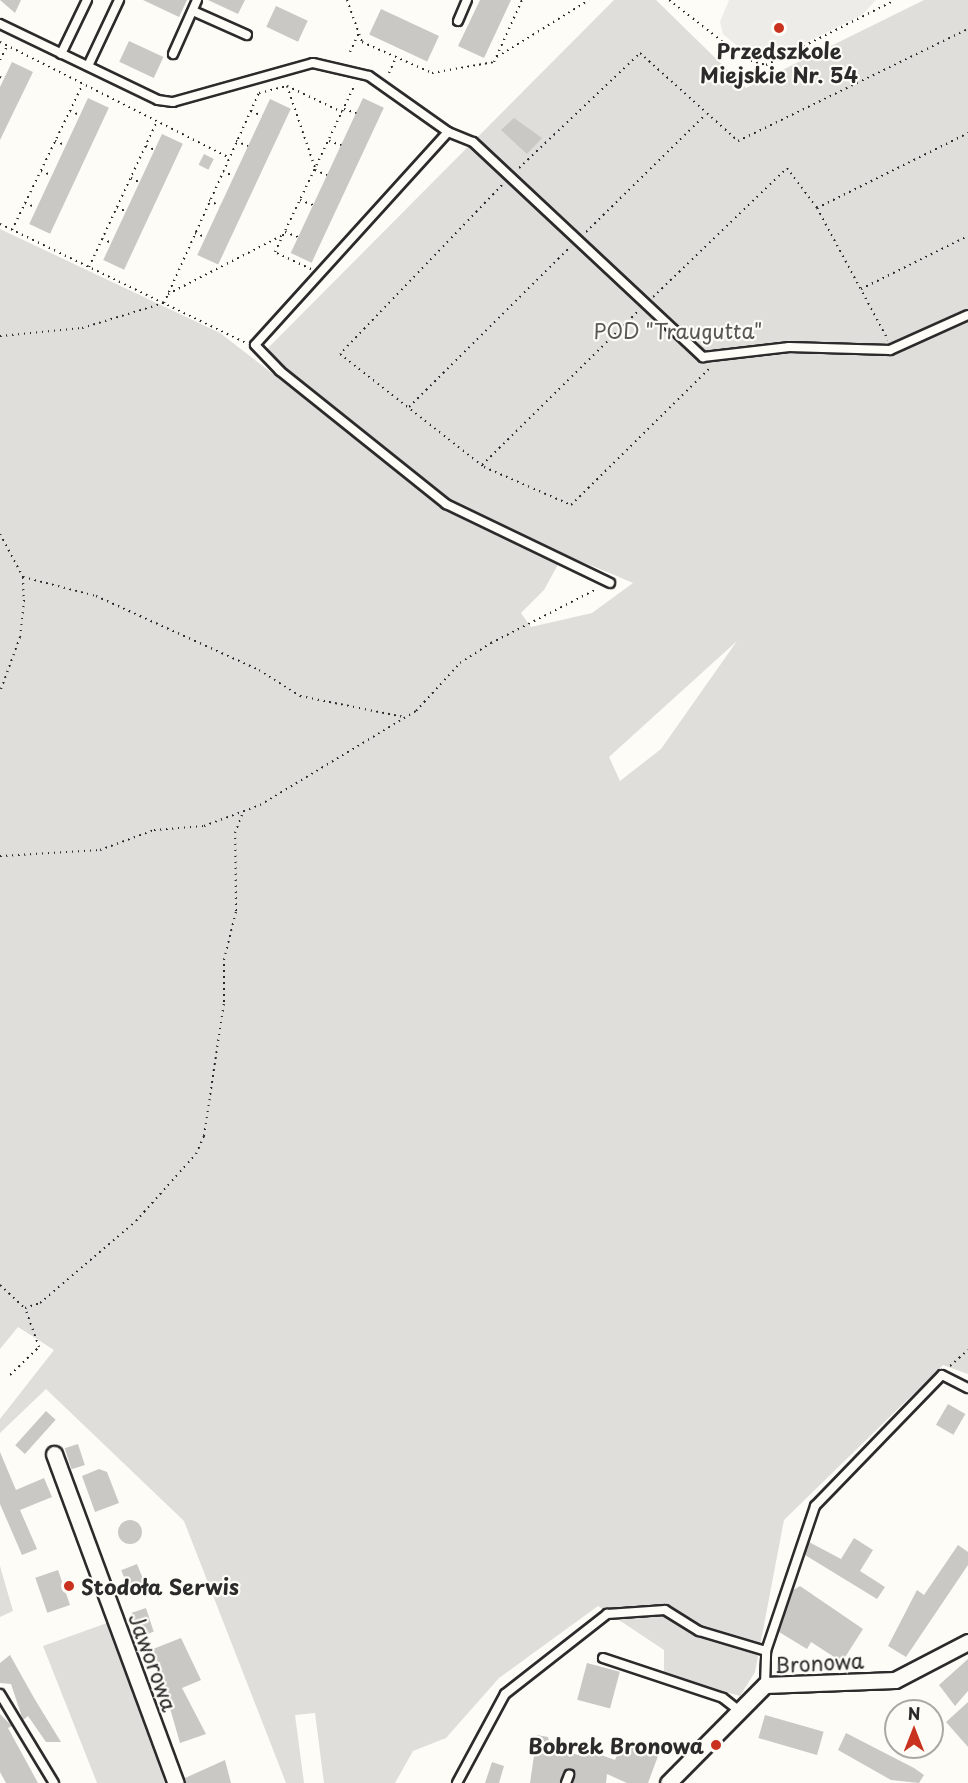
<!DOCTYPE html>
<meta charset="utf-8">
<style>
body{margin:0}
#map{position:relative;width:968px;height:1783px;overflow:hidden;background:#fdfcf7;font-family:"Playpen Sans",sans-serif}
div>[style]{position:absolute}
[style*='--x']{left:calc(var(--x)*1px);top:calc(var(--y)*1px);width:calc(var(--w)*1px);rotate:calc(var(--a)*1deg)}
.built>*{inset:0;background:#edece8}
.green>*{inset:0;background:#dfdeda}
.building>*{inset:0;background:#c9c8c4;transform-origin:0 0}
.round{border-radius:50%}
.path>*{height:2px;margin-top:-1px;transform-origin:0;background:repeating-linear-gradient(90deg,#2b2b2b 0 1.5px,transparent 0 6px)}
.roads{filter:drop-shadow(2px 0 #2b2b2b) drop-shadow(-2px 0 #2b2b2b) drop-shadow(0 2px #2b2b2b) drop-shadow(0 -2px #2b2b2b)}
.service>*{height:8px;margin:-4px;padding:0 4px;transform-origin:4px;border-radius:4px;background:#fdfcf7}
.minor>*{height:15px;margin:-7.5px;padding:0 7.5px;transform-origin:7.5px;border-radius:7.5px;background:#fdfcf7}
.dots>*{width:16px;height:16px;translate:-50% -50%;box-sizing:border-box;border:3px solid #fdfcf7;border-radius:50%}
span{translate:-50% -50%;white-space:nowrap;text-align:center;line-height:1.15;-webkit-text-stroke:4.5px #fdfcf7;paint-order:stroke}
.poi-label{font-size:21px;color:#2b2b2b;font-weight:700}
.left{translate:0 -50%;text-align:left}
.right{translate:-100% -50%;text-align:right}
.park-label{font-size:21px;color:#585857}
.street-label{font-size:21px;color:#2b2b2b}
.north{position:absolute;left:884px;top:1699px;width:60px;height:60px;box-sizing:border-box;background:#fdfcf7;border:2px solid #a9a8a5;border-radius:50%;rotate:0deg;font-size:16px;font-weight:700;line-height:24px;text-align:center;color:#2b2b2b}
.north::after{content:'';display:block;margin:auto;width:21px;height:27px;background:#c8321e;clip-path:polygon(50% 0,100% 100%,50% 72%,0 100%)}
</style>
<div id="map">
<div class="built">
<div style="clip-path:polygon(729px 0,876px 0,862px 15px,770px 60px,749px 56px,723px 34px,720px 22px)"></div>
</div>
<div class="green">
<div style="clip-path:polygon(evenodd,614px 0,656px 0,746px 88px,924px 0,968px 0,968px 1374px,943px 1365px,784px 1520px,755px 1672px,740px 1696px,664px 1674px,664px 1650px,598px 1606px,499px 1678px,446px 1738px,413px 1751px,395px 1783px,324px 1783px,315px 1713px,295px 1715px,304px 1783px,286px 1783px,184px 1521px,46px 1389px,0 1433px,0 1419px,54px 1350px,18px 1327px,0 1349px,0 229px,220px 333px,317px 408px,323px 400px,265px 351px,614px 0,553px 550px,612px 574px,633px 583px,592px 613px,531px 627px,521px 613px,544px 590px,560px 561px,553px 550px,614px 0,737px 641px,661px 749px,620px 781px,609px 757px,737px 641px)"></div>
<div style="clip-path:polygon(0 1566px,13px 1611px,0 1617px)"></div>
<div style="clip-path:polygon(107px 1623px,165px 1783px,97px 1783px,43px 1646px)"></div>
</div>
<div class="building">
<div style="clip-path:polygon(0 0,21px 0,15px 13px)"></div>
<div style="clip-path:polygon(143px 0,187px 0,179px 17px)"></div>
<div style="clip-path:polygon(208px 0,245px 0,238px 14px)"></div>
<div style="clip-path:polygon(480px 0,511px 0,484px 58px,458px 46px)"></div>
<div style="left:276px;top:6px;width:35px;height:23px;rotate:25deg"></div>
<div style="left:381px;top:9px;width:64px;height:28px;rotate:25deg"></div>
<div style="left:129px;top:41px;width:38px;height:23px;rotate:25deg"></div>
<div style="clip-path:polygon(12px 62px,33px 72px,0 140px,0 87px)"></div>
<div style="left:88px;top:98px;width:23px;height:139px;rotate:25deg"></div>
<div style="left:363px;top:98px;width:23px;height:171px;rotate:25deg"></div>
<div style="left:270px;top:99px;width:23px;height:172px;rotate:25deg"></div>
<div style="clip-path:polygon(514px 118px,542px 138px,527px 154px,501px 130px)"></div>
<div style="left:162px;top:134px;width:23px;height:139px;rotate:25deg"></div>
<div style="left:204px;top:154px;width:11px;height:12px;rotate:27deg"></div>
<div style="left:948px;top:1404px;width:20px;height:24px;rotate:30deg"></div>
<div style="left:46px;top:1411px;width:13px;height:46px;rotate:42deg"></div>
<div style="left:78px;top:1444px;width:22px;height:14px;rotate:72deg"></div>
<div style="clip-path:polygon(0 1452px,16px 1490px,44px 1478px,52px 1497px,20px 1510px,37px 1549px,22px 1555px,0 1504px)"></div>
<div style="clip-path:polygon(99px 1469px,107px 1472px,119px 1503px,95px 1512px,82px 1476px)"></div>
<div class="round" style="left:118px;top:1520px;width:24px;height:24px"></div>
<div style="clip-path:polygon(854px 1538px,873px 1550px,860px 1571px,885px 1587px,877px 1599px,805px 1555px,809px 1542px,841px 1559px)"></div>
<div style="clip-path:polygon(958px 1545px,968px 1552px,968px 1565px,906px 1657px,888px 1646px,917px 1590px,924px 1595px)"></div>
<div style="left:137px;top:1564px;width:22px;height:17px;rotate:68deg"></div>
<div style="left:58px;top:1570px;width:37px;height:24px;rotate:71deg"></div>
<div style="clip-path:polygon(800px 1586px,863px 1629px,842px 1662px,811px 1642px,807px 1649px,779px 1632px,793px 1590px)"></div>
<div style="left:146px;top:1608px;width:25px;height:15px;rotate:72deg"></div>
<div style="clip-path:polygon(181px 1638px,201px 1680px,182px 1688px,206px 1734px,180px 1743px,153px 1649px)"></div>
<div style="clip-path:polygon(10px 1655px,34px 1698px,61px 1742px,46px 1742px,28px 1716px,23px 1720px,11px 1684px,0 1683px,0 1663px)"></div>
<div style="clip-path:polygon(968px 1659px,968px 1691px,955px 1706px,939px 1685px)"></div>
<div style="left:587px;top:1663px;width:34px;height:38px;rotate:15deg"></div>
<div style="clip-path:polygon(968px 1702px,968px 1747px,946px 1722px)"></div>
<div style="clip-path:polygon(0 1714px,12px 1726px,8px 1728px,38px 1783px,6px 1783px,0 1772px)"></div>
<div style="left:765px;top:1715px;width:61px;height:24px;rotate:16deg"></div>
<div style="clip-path:polygon(846px 1733px,914px 1768px,924px 1775px,919px 1783px,891px 1780px,838px 1750px)"></div>
<div style="clip-path:polygon(537px 1735px,548px 1737px,550px 1746px,578px 1755px,582px 1748px,615px 1760px,622px 1742px,658px 1756px,648px 1783px,627px 1783px,607px 1774px,606px 1783px,572px 1783px,575px 1773px,569px 1769px,560px 1783px,530px 1783px)"></div>
<div style="clip-path:polygon(225px 1760px,231px 1783px,186px 1783px,185px 1778px)"></div>
<div style="clip-path:polygon(492px 1762px,504px 1766px,499px 1783px,485px 1783px)"></div>
</div>
<div class="path">
<div style="--x:347;--y:0;--w:45;--a:70.3"></div>
<div style="--x:362;--y:42;--w:77;--a:23.9"></div>
<div style="--x:432;--y:73;--w:63;--a:-10.1"></div>
<div style="--x:494;--y:62;--w:68;--a:-65.7"></div>
<div style="--x:669;--y:0;--w:96;--a:37.8"></div>
<div style="--x:745;--y:59;--w:22;--a:16"></div>
<div style="--x:766;--y:65;--w:144;--a:-26.7"></div>
<div style="--x:0;--y:42;--w:255;--a:26.8"></div>
<div style="--x:350;--y:52;--w:21;--a:-65"></div>
<div style="--x:497;--y:57;--w:108;--a:-31.8"></div>
<div style="--x:0;--y:60;--w:16;--a:-63"></div>
<div style="--x:389;--y:73;--w:17;--a:-66"></div>
<div style="--x:0;--y:77;--w:4;--a:27"></div>
<div style="--x:287;--y:86;--w:87;--a:71.1"></div>
<div style="--x:344;--y:109;--w:13;--a:18"></div>
<div style="--x:70;--y:111;--w:11;--a:22"></div>
<div style="--x:251;--y:111;--w:12;--a:24"></div>
<div style="--x:55;--y:141;--w:11;--a:22"></div>
<div style="--x:236;--y:141;--w:13;--a:23"></div>
<div style="--x:329;--y:141;--w:13;--a:18"></div>
<div style="--x:146;--y:146;--w:10;--a:24"></div>
<div style="--x:519;--y:168;--w:167;--a:-43.5"></div>
<div style="--x:640;--y:53;--w:132;--a:41.9"></div>
<div style="--x:738;--y:141;--w:256;--a:-26"></div>
<div style="--x:315;--y:170;--w:13;--a:23"></div>
<div style="--x:41;--y:171;--w:11;--a:22"></div>
<div style="--x:223;--y:171;--w:11;--a:27"></div>
<div style="--x:131;--y:178;--w:9;--a:27"></div>
<div style="--x:502;--y:185;--w:234;--a:133.8"></div>
<div style="--x:340;--y:354;--w:183;--a:38.1"></div>
<div style="--x:484;--y:467;--w:95;--a:23.6"></div>
<div style="--x:571;--y:505;--w:195;--a:-44.6"></div>
<div style="--x:209;--y:200;--w:12;--a:31"></div>
<div style="--x:300;--y:200;--w:14;--a:21"></div>
<div style="--x:25;--y:203;--w:11;--a:22"></div>
<div style="--x:117;--y:207;--w:9;--a:27"></div>
<div style="--x:817;--y:208;--w:169;--a:-26.4"></div>
<div style="--x:0;--y:224;--w:273;--a:25.8"></div>
<div style="--x:12;--y:230;--w:162;--a:-64.1"></div>
<div style="--x:285;--y:232;--w:14;--a:21"></div>
<div style="--x:586;--y:232;--w:168;--a:-44.5"></div>
<div style="--x:195;--y:233;--w:11;--a:22"></div>
<div style="--x:102;--y:239;--w:9;--a:21"></div>
<div style="--x:89;--y:267;--w:161;--a:-65"></div>
<div style="--x:311;--y:269;--w:40;--a:-155"></div>
<div style="--x:275;--y:252;--w:186;--a:-64.5"></div>
<div style="--x:861;--y:289;--w:119;--a:-26.4"></div>
<div style="--x:168;--y:294;--w:129;--a:-27.2"></div>
<div style="--x:653;--y:297;--w:186;--a:-43.9"></div>
<div style="--x:787;--y:168;--w:50;--a:53.1"></div>
<div style="--x:817;--y:208;--w:150;--a:61.7"></div>
<div style="--x:0;--y:336;--w:82;--a:-5.6"></div>
<div style="--x:82;--y:328;--w:86;--a:-17"></div>
<div style="--x:164;--y:303;--w:230;--a:-65.7"></div>
<div style="--x:259;--y:93;--w:29;--a:-14"></div>
<div style="--x:287;--y:86;--w:61;--a:25.3"></div>
<div style="--x:409;--y:407;--w:228;--a:-44.8"></div>
<div style="--x:482;--y:465;--w:219;--a:-44.6"></div>
<div style="--x:0;--y:534;--w:49;--a:61.9"></div>
<div style="--x:23;--y:577;--w:23;--a:88"></div>
<div style="--x:24;--y:600;--w:37;--a:96"></div>
<div style="--x:20;--y:637;--w:59;--a:110"></div>
<div style="--x:23;--y:577;--w:75;--a:14.6"></div>
<div style="--x:96;--y:596;--w:179;--a:24.4"></div>
<div style="--x:259;--y:670;--w:49;--a:32.4"></div>
<div style="--x:300;--y:696;--w:106;--a:11.4"></div>
<div style="--x:0;--y:856;--w:100;--a:-3.4"></div>
<div style="--x:100;--y:850;--w:58;--a:-20.3"></div>
<div style="--x:154;--y:830;--w:50;--a:-4.6"></div>
<div style="--x:204;--y:826;--w:60;--a:-20.6"></div>
<div style="--x:260;--y:805;--w:182;--a:-31.1"></div>
<div style="--x:416;--y:711;--w:65;--a:-47.5"></div>
<div style="--x:460;--y:663;--w:37;--a:-33"></div>
<div style="--x:491;--y:643;--w:119;--a:-27"></div>
<div style="--x:0;--y:1285;--w:34;--a:43"></div>
<div style="--x:950;--y:1366;--w:24;--a:-42"></div>
<div style="--x:10;--y:1375;--w:40;--a:-44"></div>
<div style="--x:39;--y:1347;--w:41;--a:-109.7"></div>
<div style="--x:25;--y:1308;--w:16;--a:-18"></div>
<div style="--x:40;--y:1303;--w:126;--a:-40.5"></div>
<div style="--x:136;--y:1221;--w:90;--a:-48.2"></div>
<div style="--x:196;--y:1154;--w:20;--a:-66"></div>
<div style="--x:204;--y:1136;--w:135;--a:-81.5"></div>
<div style="--x:224;--y:1002;--w:42;--a:-90"></div>
<div style="--x:224;--y:960;--w:50;--a:-76.2"></div>
<div style="--x:236;--y:911;--w:78;--a:-90.7"></div>
<div style="--x:235;--y:833;--w:22;--a:-69"></div>
</div>
<div class="roads">
<div class="service">
<div style="--x:193;--y:11;--w:59;--a:24"></div>
<div style="--x:458;--y:21;--w:23;--a:-67"></div>
<div style="--x:0;--y:24;--w:175;--a:25.7"></div>
<div style="--x:158;--y:100;--w:15;--a:8"></div>
<div style="--x:173;--y:102;--w:145;--a:-15.6"></div>
<div style="--x:313;--y:63;--w:57;--a:13.1"></div>
<div style="--x:369;--y:76;--w:97;--a:35.3"></div>
<div style="--x:448;--y:132;--w:27;--a:22"></div>
<div style="--x:473;--y:142;--w:315;--a:43.1"></div>
<div style="--x:703;--y:357;--w:87;--a:-6.6"></div>
<div style="--x:789;--y:347;--w:101;--a:1.7"></div>
<div style="--x:890;--y:350;--w:85;--a:-24.2"></div>
<div style="--x:61;--y:54;--w:60;--a:-64.3"></div>
<div style="--x:173;--y:54;--w:59;--a:-66"></div>
<div style="--x:88;--y:66;--w:73;--a:-64.8"></div>
<div style="--x:448;--y:132;--w:287;--a:132.2"></div>
<div style="--x:255;--y:345;--w:36;--a:46"></div>
<div style="--x:280;--y:371;--w:213;--a:38.7"></div>
<div style="--x:446;--y:504;--w:182;--a:25.7"></div>
<div style="--x:603;--y:1658;--w:126;--a:18.4"></div>
<div style="--x:723;--y:1698;--w:18;--a:38"></div>
<div style="--x:765;--y:1685;--w:34;--a:-88"></div>
<div style="--x:766;--y:1651;--w:153;--a:-71.3"></div>
<div style="--x:815;--y:1506;--w:182;--a:-45.9"></div>
<div style="--x:942;--y:1375;--w:29;--a:27"></div>
<div style="--x:0;--y:1694;--w:104;--a:58.8"></div>
<div style="--x:457;--y:1783;--w:101;--a:-61.7"></div>
<div style="--x:505;--y:1694;--w:130;--a:-38.1"></div>
<div style="--x:607;--y:1614;--w:58;--a:-3.9"></div>
<div style="--x:665;--y:1610;--w:40;--a:32"></div>
<div style="--x:699;--y:1631;--w:70;--a:16.6"></div>
<div style="--x:566;--y:1783;--w:9;--a:-69"></div>
</div>
<div class="minor">
<div style="--x:54;--y:1454;--w:351;--a:69.7"></div>
<div style="--x:668;--y:1783;--w:138;--a:-45.3"></div>
<div style="--x:765;--y:1685;--w:130;--a:-2.2"></div>
<div style="--x:895;--y:1680;--w:82;--a:-27.5"></div>
</div>
</div>
<div class="dots">
<div style="left:779px;top:28px;background:#c8321e"></div>
<div style="left:69px;top:1586px;background:#c8321e"></div>
<div style="left:716px;top:1745px;background:#c8321e"></div>
</div>
<div class="poi-label">
<span style="left:779px;top:62px">Przedszkole<br>Miejskie Nr. 54</span>
<span class="left" style="left:81px;top:1586px">Stodoła Serwis</span>
<span class="right" style="left:704px;top:1745px">Bobrek Bronowa</span>
</div>
<div class="park-label">
<span style="left:678px;top:330px">POD "Traugutta"</span>
</div>
<div class="street-label">
<span style="left:154px;top:1662px;rotate:70deg">Jaworowa</span>
<span style="left:819px;top:1662px;rotate:-3deg">Bronowa</span>
</div>
<div class="north">N</div>
</div>
